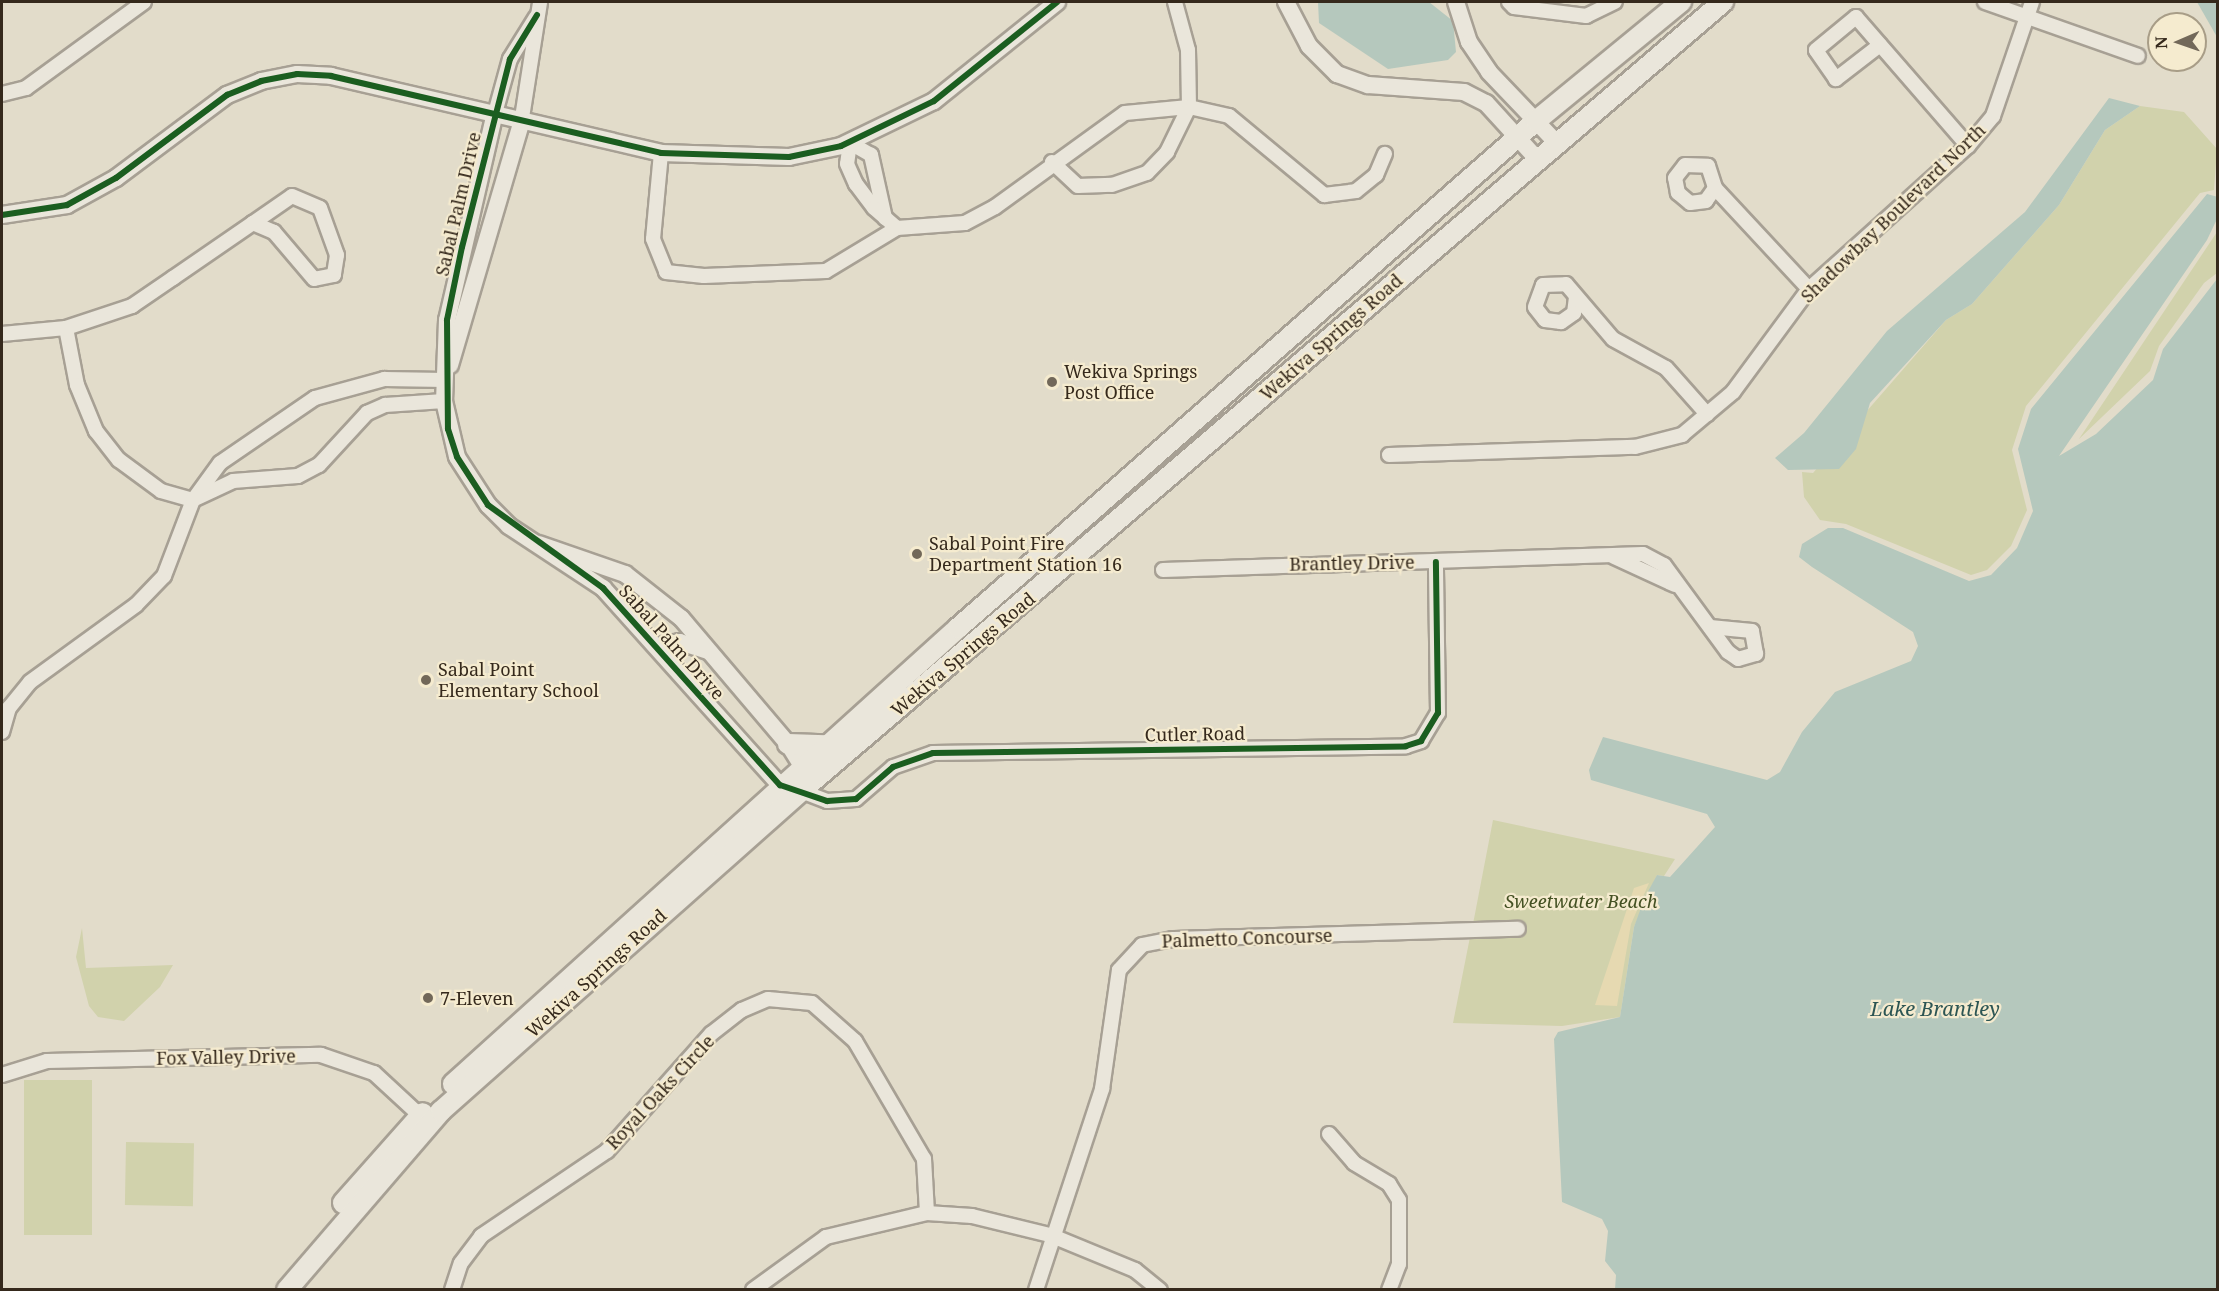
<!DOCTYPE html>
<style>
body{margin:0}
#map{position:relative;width:2219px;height:1291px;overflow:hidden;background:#e2dcca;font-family:"Noto Serif",serif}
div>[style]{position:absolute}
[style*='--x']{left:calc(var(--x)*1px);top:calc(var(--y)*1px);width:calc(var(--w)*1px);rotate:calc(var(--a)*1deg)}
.green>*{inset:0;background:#d1d2ac;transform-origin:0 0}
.sand>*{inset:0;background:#e6d9b1}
.water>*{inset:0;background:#b5c8bd}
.roads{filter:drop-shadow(2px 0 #a7a094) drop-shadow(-2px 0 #a7a094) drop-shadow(0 2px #a7a094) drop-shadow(0 -2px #a7a094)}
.minor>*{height:14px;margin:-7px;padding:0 7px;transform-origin:7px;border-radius:7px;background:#eae6db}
.tertiary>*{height:16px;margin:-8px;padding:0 8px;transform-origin:8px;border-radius:8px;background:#eae6db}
.secondary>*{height:20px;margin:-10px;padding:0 10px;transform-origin:10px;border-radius:10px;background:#eae6db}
.cycleway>*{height:6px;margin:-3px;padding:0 3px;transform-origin:3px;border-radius:3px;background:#1b5e20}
.dots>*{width:16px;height:16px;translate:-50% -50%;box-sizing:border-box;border:3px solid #f5ebcf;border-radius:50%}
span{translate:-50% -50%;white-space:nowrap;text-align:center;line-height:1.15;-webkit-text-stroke:4.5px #f5ebcf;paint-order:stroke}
.street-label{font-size:18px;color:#35291c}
.poi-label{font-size:18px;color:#35291c}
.left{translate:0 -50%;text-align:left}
.park-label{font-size:18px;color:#445123;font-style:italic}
.water-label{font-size:20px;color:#2c5553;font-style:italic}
.frame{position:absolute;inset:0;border:3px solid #35291c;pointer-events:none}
.north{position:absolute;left:2147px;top:12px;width:60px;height:60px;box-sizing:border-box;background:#f5ebcf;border:2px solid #a89d87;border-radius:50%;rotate:268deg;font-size:16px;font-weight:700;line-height:24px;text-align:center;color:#35291c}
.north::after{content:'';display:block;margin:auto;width:21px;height:27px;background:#726859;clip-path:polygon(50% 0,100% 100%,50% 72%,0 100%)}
</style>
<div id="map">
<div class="green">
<div style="clip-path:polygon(2140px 106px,2184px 112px,2217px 149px,2214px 190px,2200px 193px,2026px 406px,2012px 450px,2027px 510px,2011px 546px,1987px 570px,1971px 575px,1846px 524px,1820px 520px,1804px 497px,1802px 472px,1813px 473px,1946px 320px,1972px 304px,2059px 205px,2105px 130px)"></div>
<div style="clip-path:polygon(2217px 232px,2217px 273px,2204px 283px,2159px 346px,2150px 371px,2079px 439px)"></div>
<div style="clip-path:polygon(1493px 820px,1675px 859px,1664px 876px,1657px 875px,1634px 927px,1620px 1017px,1562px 1026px,1453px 1023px,1470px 937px,1525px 935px,1525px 923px,1473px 924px)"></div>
<div style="clip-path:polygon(82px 928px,86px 968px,173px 965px,160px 987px,124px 1021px,98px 1017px,89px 1006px,76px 957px)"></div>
<div style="left:24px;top:1080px;width:68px;height:155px"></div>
<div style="left:126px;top:1142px;width:68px;height:63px;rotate:1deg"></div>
</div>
<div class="sand">
<div style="clip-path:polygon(1649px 883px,1631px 924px,1617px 1006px,1595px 1005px,1634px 888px)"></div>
</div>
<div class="water">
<div style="clip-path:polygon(1318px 2px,1429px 2px,1453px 21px,1456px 52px,1448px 60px,1388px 69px,1319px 23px)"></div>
<div style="clip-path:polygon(2197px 2px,2217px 2px,2217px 37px)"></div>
<div style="clip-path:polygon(2109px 98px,2140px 106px,2105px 130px,2059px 205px,1972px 304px,1946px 320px,1870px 403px,1856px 449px,1839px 469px,1788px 470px,1775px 458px,1804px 433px,1887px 331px,2025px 212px)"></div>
<div style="clip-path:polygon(2207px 194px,2218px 197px,2217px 219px,2207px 240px,2059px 456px,2096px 434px,2153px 380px,2163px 349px,2217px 279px,2217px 1289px,1615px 1289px,1616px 1275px,1605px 1261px,1608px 1231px,1602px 1219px,1562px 1202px,1554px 1039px,1558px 1032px,1620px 1017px,1634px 927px,1645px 897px,1657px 875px,1670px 877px,1715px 827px,1707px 814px,1591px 780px,1589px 770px,1603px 737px,1767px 780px,1780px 772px,1802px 732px,1835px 692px,1911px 661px,1918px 646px,1913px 632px,1812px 567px,1799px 557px,1802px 544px,1828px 528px,1843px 528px,1969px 581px,1991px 575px,2017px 548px,2033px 511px,2018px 449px,2031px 409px)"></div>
</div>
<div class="roads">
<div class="minor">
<div style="--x:1509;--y:2;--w:7;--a:45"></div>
<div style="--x:1514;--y:7;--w:73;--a:7.1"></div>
<div style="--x:1586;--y:16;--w:32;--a:-26"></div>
<div style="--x:1985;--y:2;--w:162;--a:19.4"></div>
<div style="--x:1880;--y:45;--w:56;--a:142.3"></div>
<div style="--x:1836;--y:79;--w:35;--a:-125"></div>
<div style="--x:1816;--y:50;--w:52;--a:-39.5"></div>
<div style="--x:1856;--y:17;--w:171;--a:49"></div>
<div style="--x:2;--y:94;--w:25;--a:-14"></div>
<div style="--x:26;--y:88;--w:146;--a:-36.1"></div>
<div style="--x:494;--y:117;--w:60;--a:-74.6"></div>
<div style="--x:510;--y:59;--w:49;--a:-58.2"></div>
<div style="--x:521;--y:124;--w:123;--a:-81.1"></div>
<div style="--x:661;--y:153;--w:86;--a:95.3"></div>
<div style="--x:653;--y:239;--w:35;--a:68"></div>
<div style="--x:666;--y:272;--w:38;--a:6"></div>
<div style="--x:704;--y:276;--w:122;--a:-2.3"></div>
<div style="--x:826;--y:271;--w:83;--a:-31.2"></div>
<div style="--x:1052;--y:162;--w:35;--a:43"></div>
<div style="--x:1078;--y:186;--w:34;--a:-2"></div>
<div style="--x:1112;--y:185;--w:37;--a:-19"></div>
<div style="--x:1147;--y:173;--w:29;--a:-46"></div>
<div style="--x:1167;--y:152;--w:50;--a:-63.9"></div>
<div style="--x:1189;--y:107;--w:57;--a:-91"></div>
<div style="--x:1188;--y:50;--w:50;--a:-105.2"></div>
<div style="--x:1715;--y:188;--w:16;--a:125"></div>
<div style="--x:1706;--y:201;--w:16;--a:173"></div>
<div style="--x:1690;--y:203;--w:16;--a:-140"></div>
<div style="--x:1678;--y:193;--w:15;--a:-101"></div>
<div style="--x:1675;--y:178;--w:16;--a:-52"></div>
<div style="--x:1685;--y:165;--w:23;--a:2"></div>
<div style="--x:1708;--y:166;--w:23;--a:72"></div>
<div style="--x:1715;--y:188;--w:138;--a:47.1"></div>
<div style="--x:885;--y:218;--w:65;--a:-102.5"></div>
<div style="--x:871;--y:155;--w:24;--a:-150"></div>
<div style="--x:850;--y:143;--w:21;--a:98"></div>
<div style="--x:847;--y:164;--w:22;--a:66"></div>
<div style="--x:856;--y:184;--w:30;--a:53"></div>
<div style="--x:874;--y:208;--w:30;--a:41"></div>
<div style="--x:897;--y:228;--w:68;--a:-4.2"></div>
<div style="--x:965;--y:223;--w:34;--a:-28"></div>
<div style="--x:995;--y:207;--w:160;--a:-35.9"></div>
<div style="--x:1125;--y:113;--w:64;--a:-5.4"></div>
<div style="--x:1189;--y:107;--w:41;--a:12.7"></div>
<div style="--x:1229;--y:116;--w:124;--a:39.7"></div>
<div style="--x:1324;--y:195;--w:32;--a:-7"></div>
<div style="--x:1356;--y:191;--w:26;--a:-39"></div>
<div style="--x:1376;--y:175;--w:23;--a:-67"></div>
<div style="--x:1576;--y:297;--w:16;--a:97"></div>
<div style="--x:1574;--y:313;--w:16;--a:145"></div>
<div style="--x:1561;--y:322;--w:16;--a:-173"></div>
<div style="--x:1545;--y:320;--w:16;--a:-128"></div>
<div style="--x:1535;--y:307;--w:23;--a:-70"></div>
<div style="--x:1543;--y:285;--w:23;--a:-2"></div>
<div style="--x:1566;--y:284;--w:72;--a:49.5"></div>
<div style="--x:1613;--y:339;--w:60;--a:28.7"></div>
<div style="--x:1666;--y:368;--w:62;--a:48.3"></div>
<div style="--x:66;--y:328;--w:58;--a:79.1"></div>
<div style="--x:77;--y:385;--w:50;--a:67.6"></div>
<div style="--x:96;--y:431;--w:37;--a:52"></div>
<div style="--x:119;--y:460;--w:52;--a:36.4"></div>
<div style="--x:161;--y:491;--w:33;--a:16"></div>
<div style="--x:2;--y:334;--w:64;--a:-5.4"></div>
<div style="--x:66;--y:328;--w:70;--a:-18.4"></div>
<div style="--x:132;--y:306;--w:50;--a:-34.3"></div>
<div style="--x:173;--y:278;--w:97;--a:-34.5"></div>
<div style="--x:253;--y:223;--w:47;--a:-34.7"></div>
<div style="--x:292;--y:196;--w:30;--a:23"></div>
<div style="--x:320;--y:208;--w:50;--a:70.1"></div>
<div style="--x:337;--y:255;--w:20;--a:99"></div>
<div style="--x:334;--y:275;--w:20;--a:169"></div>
<div style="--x:314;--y:279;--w:62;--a:-130.4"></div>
<div style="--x:274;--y:232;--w:23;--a:-157"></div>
<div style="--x:1389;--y:455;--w:246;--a:-1.9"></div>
<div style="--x:1635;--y:447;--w:49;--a:-14.3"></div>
<div style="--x:1682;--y:435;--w:67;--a:-40.1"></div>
<div style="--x:1733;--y:392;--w:128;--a:-53.6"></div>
<div style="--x:1809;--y:289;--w:214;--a:-42"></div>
<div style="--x:1968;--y:146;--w:39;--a:-50"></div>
<div style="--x:1993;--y:116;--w:120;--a:-71.1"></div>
<div style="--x:195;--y:499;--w:42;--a:-25.3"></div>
<div style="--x:233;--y:481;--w:65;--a:-4.4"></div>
<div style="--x:298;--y:476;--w:24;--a:-28"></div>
<div style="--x:319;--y:465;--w:71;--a:-47.3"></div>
<div style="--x:367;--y:413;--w:20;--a:-24"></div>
<div style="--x:385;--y:405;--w:59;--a:-3.9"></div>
<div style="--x:1614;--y:557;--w:67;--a:24.7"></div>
<div style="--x:1163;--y:570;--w:480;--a:-1.9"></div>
<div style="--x:1643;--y:554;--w:24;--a:28"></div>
<div style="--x:1664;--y:565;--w:108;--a:53.7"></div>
<div style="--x:1728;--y:652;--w:12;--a:35"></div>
<div style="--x:1738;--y:659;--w:19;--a:-16"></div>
<div style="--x:1756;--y:654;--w:23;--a:-100"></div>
<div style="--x:1752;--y:631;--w:42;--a:-174.6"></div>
<div style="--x:2;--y:732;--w:25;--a:-74"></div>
<div style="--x:9;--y:708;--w:33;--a:-51"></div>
<div style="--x:30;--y:682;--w:131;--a:-36"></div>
<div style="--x:136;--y:605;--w:40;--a:-46"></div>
<div style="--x:164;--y:576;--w:81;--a:-69.1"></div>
<div style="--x:193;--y:500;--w:46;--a:-53.9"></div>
<div style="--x:220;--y:463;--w:115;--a:-34.4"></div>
<div style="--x:315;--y:398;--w:72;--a:-15.4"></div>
<div style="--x:384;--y:379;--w:61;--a:0.9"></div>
<div style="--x:801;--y:791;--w:28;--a:21"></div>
<div style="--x:827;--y:801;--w:29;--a:-4"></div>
<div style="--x:856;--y:799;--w:49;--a:-40.9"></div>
<div style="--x:893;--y:767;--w:42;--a:-19.3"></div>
<div style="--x:933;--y:753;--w:473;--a:-0.8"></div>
<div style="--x:1406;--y:746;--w:16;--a:-18"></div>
<div style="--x:1421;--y:741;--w:33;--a:-59"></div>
<div style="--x:1438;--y:713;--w:151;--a:-90.8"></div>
<div style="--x:2;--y:1075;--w:47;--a:-17.3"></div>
<div style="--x:47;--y:1061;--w:274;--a:-1.3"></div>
<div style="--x:321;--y:1055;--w:56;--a:18.8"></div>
<div style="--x:374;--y:1073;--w:69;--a:42.7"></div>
<div style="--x:1329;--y:1134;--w:38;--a:49"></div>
<div style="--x:1354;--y:1163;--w:41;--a:31"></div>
<div style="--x:1389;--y:1184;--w:19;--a:58"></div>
<div style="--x:1399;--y:1200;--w:64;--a:90"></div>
<div style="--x:1399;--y:1264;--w:28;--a:111"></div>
<div style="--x:452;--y:1290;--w:28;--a:-72"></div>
<div style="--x:461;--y:1263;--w:34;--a:-53"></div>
<div style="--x:481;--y:1236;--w:152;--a:-34"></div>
<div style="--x:607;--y:1151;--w:157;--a:-48.4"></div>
<div style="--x:711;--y:1034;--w:39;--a:-38"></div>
<div style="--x:742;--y:1010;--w:28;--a:-23"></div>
<div style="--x:768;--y:999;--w:44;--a:5.2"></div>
<div style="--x:812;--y:1003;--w:57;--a:41.5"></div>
<div style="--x:855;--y:1041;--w:137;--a:59.7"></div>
<div style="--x:924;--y:1159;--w:54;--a:86.8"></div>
<div style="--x:753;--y:1290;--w:90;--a:-36"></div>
<div style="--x:826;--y:1237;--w:104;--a:-13.4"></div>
<div style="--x:927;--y:1213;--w:45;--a:3.8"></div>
<div style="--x:972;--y:1216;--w:80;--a:13.7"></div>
<div style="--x:1050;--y:1235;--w:92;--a:22.4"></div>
<div style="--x:1135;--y:1270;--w:32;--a:39"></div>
<div style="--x:1036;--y:1290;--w:212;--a:-71.8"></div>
<div style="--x:1102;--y:1089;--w:120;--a:-81.9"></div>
<div style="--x:1119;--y:970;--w:34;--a:-47"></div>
<div style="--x:1142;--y:945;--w:32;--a:-11"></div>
<div style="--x:1173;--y:939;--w:345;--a:-1.7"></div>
</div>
<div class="tertiary">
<div style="--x:1286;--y:2;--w:50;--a:62.4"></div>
<div style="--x:1309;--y:46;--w:40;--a:45"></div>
<div style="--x:1337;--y:74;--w:33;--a:20"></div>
<div style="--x:1368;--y:85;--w:96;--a:4.2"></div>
<div style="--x:1464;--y:92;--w:25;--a:27"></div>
<div style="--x:1486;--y:103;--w:74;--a:47.7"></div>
<div style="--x:1456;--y:2;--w:42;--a:72"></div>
<div style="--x:1469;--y:42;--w:36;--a:56"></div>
<div style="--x:1489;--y:72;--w:95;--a:46.3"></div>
<div style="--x:494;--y:117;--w:208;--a:103"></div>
<div style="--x:447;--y:320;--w:81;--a:92.1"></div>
<div style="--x:444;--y:401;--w:57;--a:76.9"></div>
<div style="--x:457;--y:457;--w:57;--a:57.1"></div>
<div style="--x:488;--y:505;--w:30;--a:45"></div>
<div style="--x:509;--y:526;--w:113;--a:33.4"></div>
<div style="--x:603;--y:588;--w:265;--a:48.1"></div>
<div style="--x:780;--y:785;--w:22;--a:16"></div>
<div style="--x:801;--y:791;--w:25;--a:-88"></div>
<div style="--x:802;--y:766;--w:26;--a:-122"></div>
<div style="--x:788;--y:744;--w:165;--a:-130.3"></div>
<div style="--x:681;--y:618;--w:71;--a:-141.8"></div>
<div style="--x:625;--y:574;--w:91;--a:-160.8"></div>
<div style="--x:2;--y:215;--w:66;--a:-8.7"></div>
<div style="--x:67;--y:205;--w:56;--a:-28.9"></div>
<div style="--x:116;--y:178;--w:139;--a:-36.8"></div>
<div style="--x:227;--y:95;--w:37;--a:-22"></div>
<div style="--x:261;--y:81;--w:37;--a:-11"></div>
<div style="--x:297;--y:74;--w:34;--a:3"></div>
<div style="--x:331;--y:76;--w:339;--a:13.1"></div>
<div style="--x:661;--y:153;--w:128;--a:1.8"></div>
<div style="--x:789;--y:157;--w:53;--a:-11.9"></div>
<div style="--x:841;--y:146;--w:103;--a:-25.8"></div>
<div style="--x:934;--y:101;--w:158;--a:-38.8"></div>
<div style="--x:450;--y:365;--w:251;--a:-73.6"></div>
<div style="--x:657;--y:646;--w:23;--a:-10"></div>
<div style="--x:680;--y:642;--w:29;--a:18"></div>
</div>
<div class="secondary">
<div style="--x:788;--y:744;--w:37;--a:2"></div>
<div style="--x:453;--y:1084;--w:680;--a:-42.08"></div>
<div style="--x:958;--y:628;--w:769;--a:-41.26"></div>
<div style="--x:1536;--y:121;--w:188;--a:-39.4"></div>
<div style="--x:343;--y:1203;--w:120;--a:-48.4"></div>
<div style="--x:287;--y:1290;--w:236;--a:-49.3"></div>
<div style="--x:441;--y:1111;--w:482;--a:-41.6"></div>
<div style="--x:801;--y:791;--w:1214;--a:-40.56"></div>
</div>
</div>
<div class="cycleway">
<div style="--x:537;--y:15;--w:52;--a:121.5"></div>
<div style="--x:510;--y:59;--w:194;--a:104.3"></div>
<div style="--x:462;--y:247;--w:75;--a:101.6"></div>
<div style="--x:447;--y:320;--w:109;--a:89.5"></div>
<div style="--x:448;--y:429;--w:29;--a:72"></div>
<div style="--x:457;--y:457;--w:57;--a:57.1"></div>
<div style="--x:488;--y:505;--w:142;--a:35.8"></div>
<div style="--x:603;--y:588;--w:265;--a:48.1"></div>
<div style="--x:780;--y:785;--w:50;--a:18.8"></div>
<div style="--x:827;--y:801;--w:29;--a:-4"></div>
<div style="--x:856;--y:799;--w:49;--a:-40.9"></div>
<div style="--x:893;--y:767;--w:42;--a:-19.3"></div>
<div style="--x:933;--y:753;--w:473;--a:-0.8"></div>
<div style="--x:1406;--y:746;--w:16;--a:-18"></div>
<div style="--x:1421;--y:741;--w:33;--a:-59"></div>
<div style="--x:1438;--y:713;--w:151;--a:-90.8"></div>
<div style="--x:2;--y:215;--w:66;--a:-8.7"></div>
<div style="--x:67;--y:205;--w:56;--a:-28.9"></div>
<div style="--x:116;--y:178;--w:139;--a:-36.8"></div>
<div style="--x:227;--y:95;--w:37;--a:-22"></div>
<div style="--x:261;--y:81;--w:37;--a:-11"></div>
<div style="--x:297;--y:74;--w:34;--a:3"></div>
<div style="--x:331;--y:76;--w:339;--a:13.1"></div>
<div style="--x:661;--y:153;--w:128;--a:1.8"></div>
<div style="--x:789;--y:157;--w:53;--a:-11.9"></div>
<div style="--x:841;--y:146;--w:103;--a:-25.8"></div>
<div style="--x:934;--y:101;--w:158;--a:-38.8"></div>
</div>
<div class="dots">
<div style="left:1052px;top:382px;background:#726859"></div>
<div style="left:917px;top:554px;background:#726859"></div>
<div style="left:426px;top:680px;background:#726859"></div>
<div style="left:428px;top:998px;background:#726859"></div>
</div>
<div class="street-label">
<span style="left:458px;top:204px;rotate:-77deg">Sabal Palm Drive</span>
<span style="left:1893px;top:213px;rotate:-44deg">Shadowbay Boulevard North</span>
<span style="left:1331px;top:337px;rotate:-41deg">Wekiva Springs Road</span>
<span style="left:1352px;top:563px;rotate:-1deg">Brantley Drive</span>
<span style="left:672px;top:642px;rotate:48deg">Sabal Palm Drive</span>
<span style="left:963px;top:654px;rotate:-40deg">Wekiva Springs Road</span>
<span style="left:1195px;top:734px;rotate:-1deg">Cutler Road</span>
<span style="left:1247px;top:938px;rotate:-2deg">Palmetto Concourse</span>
<span style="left:596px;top:973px;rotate:-42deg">Wekiva Springs Road</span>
<span style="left:226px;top:1057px;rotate:-1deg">Fox Valley Drive</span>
<span style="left:660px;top:1092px;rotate:-47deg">Royal Oaks Circle</span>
</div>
<div class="poi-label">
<span class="left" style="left:1064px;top:382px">Wekiva Springs<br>Post Office</span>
<span class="left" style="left:929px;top:554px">Sabal Point Fire<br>Department Station 16</span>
<span class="left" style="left:438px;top:680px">Sabal Point<br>Elementary School</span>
<span class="left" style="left:440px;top:998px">7-Eleven</span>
</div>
<div class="park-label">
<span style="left:1581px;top:901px">Sweetwater Beach</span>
</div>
<div class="water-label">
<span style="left:1935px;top:1008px">Lake Brantley</span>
</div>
<div class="frame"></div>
<div class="north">N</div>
</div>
